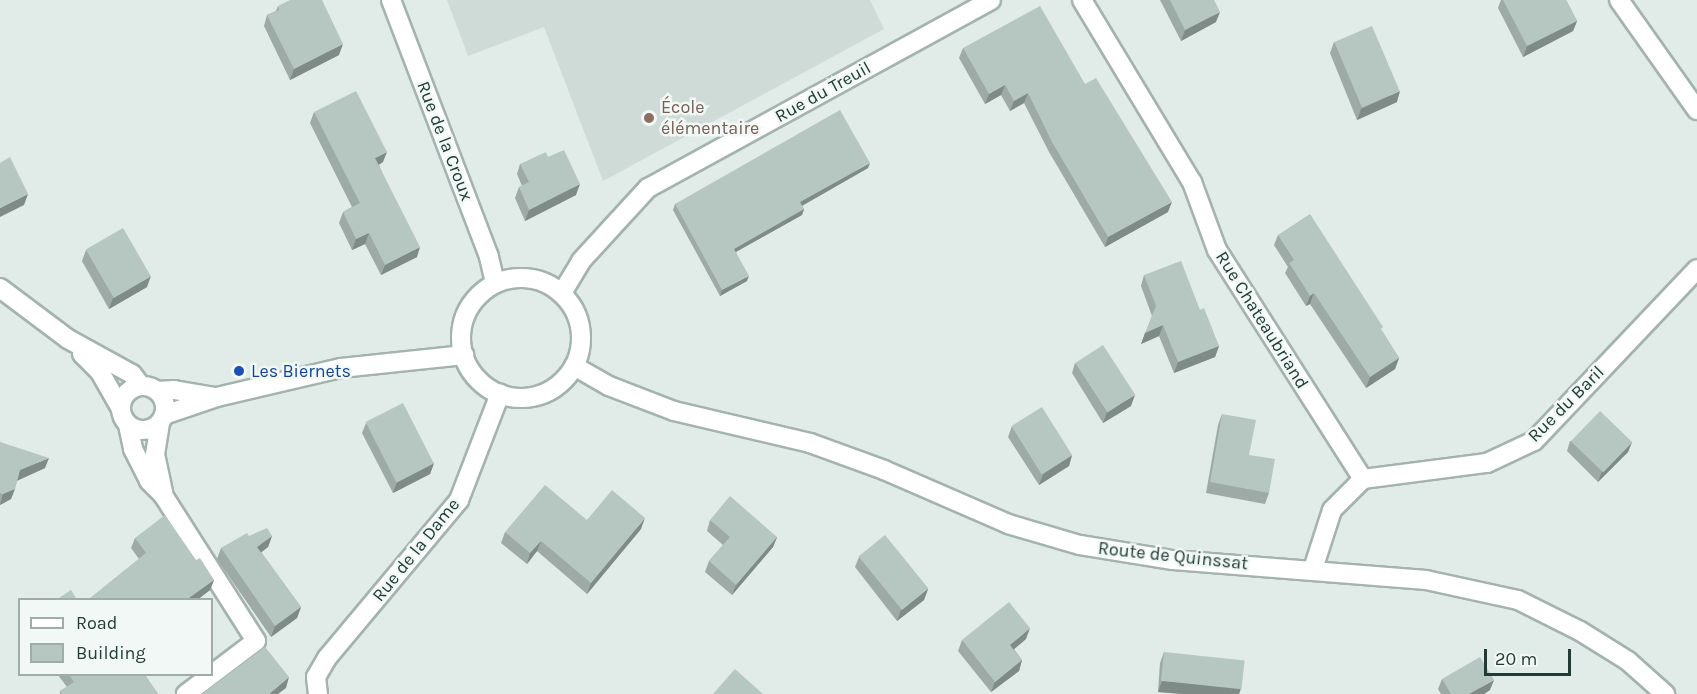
<!DOCTYPE html>
<meta charset="utf-8">
<style>
body{margin:0}
#map{position:relative;width:1697px;height:694px;overflow:hidden;background:#e1ebe7;font-family:Karla,sans-serif}
div>[style]{position:absolute}
[style*='--x']{left:calc(var(--x)*1px);top:calc(var(--y)*1px);width:calc(var(--w)*1px);rotate:calc(var(--a)*1deg)}
.built>*{inset:0;background:#cfdbd6}
.roads{filter:drop-shadow(2px 0 #a4b3ae) drop-shadow(-2px 0 #a4b3ae) drop-shadow(0 2px #a4b3ae) drop-shadow(0 -2px #a4b3ae)}
.minor>*{height:18px;margin:-9px;padding:0 9px;transform-origin:9px;border-radius:9px;background:#fff}
.minor>.ring{margin:-9px;padding:0;box-sizing:content-box;background:none;border:18px solid #fff;border-radius:50%}
.wall>*{inset:0;background:#9daaa5}
.shaded-wall>*{inset:0;background:#7f8b86}
.building>*{inset:0;background:#b6c6c0;transform-origin:0 0}
.dots>*{width:16px;height:16px;translate:-50% -50%;box-sizing:border-box;border:3px solid #f1f8f5;border-radius:50%}
span{translate:-50% -50%;white-space:nowrap;text-align:center;line-height:1.15;-webkit-text-stroke:5px #f1f8f5;paint-order:stroke}
.street-label{font-size:18px;color:#213c36}
.education-label{font-size:18px;color:#785e54}
.left{translate:0 -50%;text-align:left}
.transit-label{font-size:18px;color:#164399}
.legend{position:absolute;left:18px;top:598px;width:195px;height:78px;box-sizing:border-box;background:#f1f8f5;border:2px solid #9eada9;margin:0;padding:8px 10px;list-style:none;font-size:18px;color:#213c36}
.legend li{display:flex;align-items:center;gap:12px;height:30px}
.legend b{width:30px;border:2px solid #9eada9}
.scale{position:absolute;left:1484px;top:649px;width:87px;height:27px;box-sizing:border-box;border:3px solid #213c36;border-top:0;padding-left:8px;font-size:18px;line-height:21px;white-space:nowrap;color:#213c36;-webkit-text-stroke:4px #f1f8f5;paint-order:stroke}
</style>
<div id="map">
<div class="built">
<div style="clip-path:polygon(447px 0,870px 0,884px 29px,603px 181px,544px 27px,468px 56px)"></div>
</div>
<div class="roads">
<div class="minor">
<div style="--x:391;--y:0;--w:275;--a:69.1"></div>
<div style="--x:489;--y:257;--w:27;--a:77"></div>
<div style="--x:1082;--y:0;--w:213;--a:58.9"></div>
<div style="--x:1192;--y:182;--w:72;--a:69.8"></div>
<div style="--x:1217;--y:250;--w:272;--a:57.5"></div>
<div style="--x:1619;--y:0;--w:135;--a:54.7"></div>
<div class="ring" style="left:461px;top:278px;width:102px;height:102px"></div>
<div style="--x:0;--y:288;--w:85;--a:36.9"></div>
<div style="--x:68;--y:339;--w:73;--a:28.7"></div>
<div style="--x:132;--y:374;--w:15;--a:53"></div>
<div style="--x:562;--y:293;--w:37;--a:-59"></div>
<div style="--x:581;--y:261;--w:99;--a:-47.5"></div>
<div style="--x:648;--y:188;--w:391;--a:-28.7"></div>
<div style="--x:82;--y:354;--w:25;--a:45"></div>
<div style="--x:100;--y:372;--w:43;--a:60.4"></div>
<div style="--x:574;--y:366;--w:40;--a:29.7"></div>
<div style="--x:609;--y:386;--w:70;--a:21"></div>
<div style="--x:674;--y:411;--w:140;--a:13.2"></div>
<div style="--x:810;--y:443;--w:79;--a:20"></div>
<div style="--x:884;--y:470;--w:135;--a:23.5"></div>
<div style="--x:1008;--y:524;--w:75;--a:16.3"></div>
<div style="--x:1080;--y:545;--w:94;--a:9.2"></div>
<div style="--x:1173;--y:560;--w:254;--a:4.5"></div>
<div style="--x:1426;--y:580;--w:94;--a:12.3"></div>
<div style="--x:1518;--y:600;--w:69;--a:26.6"></div>
<div style="--x:1580;--y:631;--w:57;--a:32"></div>
<div style="--x:1628;--y:661;--w:50;--a:41.7"></div>
<div class="ring" style="left:121px;top:386px;width:26px;height:26px"></div>
<div style="--x:158;--y:391;--w:16;--a:-4"></div>
<div style="--x:174;--y:390;--w:42;--a:9.7"></div>
<div style="--x:164;--y:415;--w:56;--a:-18.8"></div>
<div style="--x:217;--y:397;--w:127;--a:-13.2"></div>
<div style="--x:341;--y:368;--w:124;--a:-6"></div>
<div style="--x:160;--y:423;--w:31;--a:99"></div>
<div style="--x:155;--y:454;--w:40;--a:78"></div>
<div style="--x:128;--y:425;--w:25;--a:78"></div>
<div style="--x:133;--y:449;--w:36;--a:63"></div>
<div style="--x:149;--y:481;--w:20;--a:45"></div>
<div style="--x:163;--y:495;--w:173;--a:57.5"></div>
<div style="--x:256;--y:641;--w:88;--a:142.9"></div>
<div style="--x:1313;--y:569;--w:62;--a:-72.1"></div>
<div style="--x:1332;--y:510;--w:44;--a:-45"></div>
<div style="--x:1363;--y:479;--w:125;--a:-7.4"></div>
<div style="--x:1487;--y:463;--w:52;--a:-25.1"></div>
<div style="--x:1534;--y:441;--w:237;--a:-46.5"></div>
<div style="--x:318;--y:694;--w:17;--a:-97"></div>
<div style="--x:316;--y:677;--w:22;--a:-60"></div>
<div style="--x:327;--y:658;--w:206;--a:-50.1"></div>
<div style="--x:459;--y:500;--w:114;--a:-68.9"></div>
</div>
</div>
<div class="wall">
<div style="clip-path:polygon(1160px 0,1214px 0,1216px 22px,1181px 41px)"></div>
<div style="clip-path:polygon(1501px 0,1566px 0,1577px 21px,1573px 31px,1523px 57px,1498px 8px)"></div>
<div style="clip-path:polygon(278px 6px,339px 55px,290px 80px,264px 26px,267px 15px,276px 11px)"></div>
<div style="clip-path:polygon(1334px 42px,1397px 102px,1357px 120px,1330px 53px)"></div>
<div style="clip-path:polygon(963px 48px,1085px 84px,1168px 212px,1105px 247px,1049px 152px,1024px 103px,1010px 111px,1001px 95px,985px 104px,959px 58px)"></div>
<div style="clip-path:polygon(314px 112px,383px 162px,379px 165px,417px 257px,381px 275px,365px 244px,352px 250px,339px 223px,343px 212px,352px 207px,310px 123px)"></div>
<div style="clip-path:polygon(548px 157px,576px 195px,525px 221px,515px 198px,519px 187px,522px 186px,517px 174px,520px 164px)"></div>
<div style="clip-path:polygon(868px 168px,802px 206px,804px 209px,802px 215px,736px 252px,747px 281px,720px 296px,673px 210px,675px 204px)"></div>
<div style="clip-path:polygon(1278px 235px,1382px 331px,1399px 358px,1395px 369px,1366px 388px,1310px 304px,1306px 306px,1285px 273px,1288px 267px,1274px 245px)"></div>
<div style="clip-path:polygon(86px 250px,147px 287px,109px 309px,82px 261px)"></div>
<div style="clip-path:polygon(1144px 275px,1200px 310px,1219px 346px,1215px 357px,1174px 373px,1159px 336px,1141px 344px,1152px 316px,1141px 286px)"></div>
<div style="clip-path:polygon(1075px 363px,1131px 406px,1103px 423px,1072px 373px)"></div>
<div style="clip-path:polygon(1222px 414px,1249px 455px,1269px 493px,1265px 504px,1206px 493px,1218px 425px)"></div>
<div style="clip-path:polygon(366px 423px,434px 463px,430px 474px,393px 493px,362px 433px)"></div>
<div style="clip-path:polygon(1012px 426px,1072px 455px,1069px 466px,1039px 485px,1008px 437px)"></div>
<div style="clip-path:polygon(1570px 441px,1632px 442px,1628px 452px,1598px 482px,1567px 451px)"></div>
<div style="clip-path:polygon(0 442px,45px 468px,17px 481px,11px 499px,0 505px)"></div>
<div style="clip-path:polygon(587px 520px,641px 529px,587px 594px,537px 551px,527px 564px,501px 543px,505px 532px)"></div>
<div style="clip-path:polygon(710px 520px,777px 537px,773px 547px,732px 595px,705px 572px,709px 561px,723px 545px,707px 531px)"></div>
<div style="clip-path:polygon(249px 536px,272px 536px,268px 547px,261px 552px,301px 607px,297px 618px,271px 637px,217px 559px,221px 548px)"></div>
<div style="clip-path:polygon(135px 538px,196px 560px,214px 580px,210px 590px,197px 600px,88px 600px,139px 559px,131px 548px)"></div>
<div style="clip-path:polygon(859px 557px,928px 589px,924px 600px,897px 621px,855px 567px)"></div>
<div style="clip-path:polygon(1026px 639px,1014px 649px,1022px 660px,1019px 671px,991px 692px,958px 651px,962px 640px)"></div>
<div style="clip-path:polygon(1164px 652px,1241px 688px,1239px 694px,1183px 694px,1158px 692px,1160px 663px)"></div>
<div style="clip-path:polygon(58px 675px,145px 675px,158px 694px,60px 694px,60px 691px,67px 687px)"></div>
<div style="clip-path:polygon(1442px 679px,1490px 690px,1484px 694px,1441px 694px,1438px 689px)"></div>
</div>
<div class="shaded-wall">
<div style="clip-path:polygon(1220px 12px,1216px 22px,1181px 41px,1185px 30px)"></div>
<div style="clip-path:polygon(1577px 21px,1573px 31px,1523px 57px,1527px 46px)"></div>
<div style="clip-path:polygon(343px 44px,339px 55px,290px 80px,294px 69px)"></div>
<div style="clip-path:polygon(1005px 85px,1001px 95px,985px 104px,989px 94px)"></div>
<div style="clip-path:polygon(1400px 91px,1397px 102px,1357px 120px,1361px 109px)"></div>
<div style="clip-path:polygon(1028px 93px,1024px 103px,1010px 111px,1014px 101px)"></div>
<div style="clip-path:polygon(387px 152px,383px 162px,372px 168px,375px 158px)"></div>
<div style="clip-path:polygon(870px 163px,868px 168px,798px 208px,800px 202px)"></div>
<div style="clip-path:polygon(580px 184px,576px 195px,525px 221px,529px 210px)"></div>
<div style="clip-path:polygon(28px 194px,24px 205px,0 217px,0 208px)"></div>
<div style="clip-path:polygon(1172px 202px,1168px 212px,1105px 247px,1108px 237px)"></div>
<div style="clip-path:polygon(804px 209px,802px 215px,732px 254px,734px 249px)"></div>
<div style="clip-path:polygon(369px 233px,365px 244px,352px 250px,356px 239px)"></div>
<div style="clip-path:polygon(420px 247px,417px 257px,381px 275px,385px 265px)"></div>
<div style="clip-path:polygon(151px 276px,147px 287px,109px 309px,113px 298px)"></div>
<div style="clip-path:polygon(749px 276px,747px 281px,720px 296px,722px 290px)"></div>
<div style="clip-path:polygon(1314px 293px,1310px 304px,1306px 306px,1310px 296px)"></div>
<div style="clip-path:polygon(1163px 325px,1159px 336px,1141px 344px,1145px 333px)"></div>
<div style="clip-path:polygon(1219px 346px,1215px 357px,1174px 373px,1178px 362px)"></div>
<div style="clip-path:polygon(1399px 358px,1395px 369px,1366px 388px,1370px 377px)"></div>
<div style="clip-path:polygon(1135px 395px,1131px 406px,1103px 423px,1107px 412px)"></div>
<div style="clip-path:polygon(1632px 442px,1628px 452px,1598px 482px,1602px 471px)"></div>
<div style="clip-path:polygon(1072px 455px,1069px 466px,1039px 485px,1043px 474px)"></div>
<div style="clip-path:polygon(49px 458px,45px 468px,16px 481px,20px 470px)"></div>
<div style="clip-path:polygon(434px 463px,430px 474px,393px 493px,397px 482px)"></div>
<div style="clip-path:polygon(15px 489px,11px 499px,0 505px,3px 494px)"></div>
<div style="clip-path:polygon(645px 518px,641px 529px,587px 594px,591px 583px)"></div>
<div style="clip-path:polygon(272px 536px,268px 547px,254px 558px,257px 547px)"></div>
<div style="clip-path:polygon(777px 537px,773px 547px,732px 595px,736px 585px)"></div>
<div style="clip-path:polygon(541px 541px,537px 551px,527px 564px,530px 553px)"></div>
<div style="clip-path:polygon(214px 580px,210px 590px,197px 600px,186px 600px)"></div>
<div style="clip-path:polygon(928px 589px,924px 600px,897px 621px,901px 610px)"></div>
<div style="clip-path:polygon(301px 607px,297px 618px,271px 637px,275px 626px)"></div>
<div style="clip-path:polygon(1030px 628px,1026px 639px,1006px 656px,1010px 645px)"></div>
<div style="clip-path:polygon(1022px 660px,1019px 671px,991px 692px,995px 682px)"></div>
<div style="clip-path:polygon(289px 677px,286px 688px,278px 694px,269px 694px)"></div>
<div style="clip-path:polygon(1494px 680px,1490px 690px,1484px 694px,1469px 694px)"></div>
<div style="clip-path:polygon(1162px 681px,1241px 688px,1239px 694px,1183px 694px,1158px 692px)"></div>
</div>
<div class="building">
<div style="clip-path:polygon(290px 0,322px 0,343px 44px,294px 69px,267px 15px,279px 10px,278px 6px)"></div>
<div style="clip-path:polygon(1170px 0,1214px 0,1220px 12px,1185px 30px)"></div>
<div style="clip-path:polygon(1503px 0,1566px 0,1577px 21px,1527px 46px)"></div>
<div style="clip-path:polygon(1040px 6px,1085px 84px,1096px 78px,1172px 202px,1108px 237px,1052px 142px,1028px 93px,1014px 101px,1005px 85px,989px 94px,963px 48px)"></div>
<div style="left:1372px;top:26px;width:71px;height:41px;rotate:67deg"></div>
<div style="clip-path:polygon(356px 91px,387px 152px,375px 158px,420px 247px,385px 265px,369px 233px,356px 239px,343px 212px,360px 203px,314px 112px)"></div>
<div style="clip-path:polygon(840px 110px,870px 163px,800px 202px,804px 209px,734px 249px,749px 276px,722px 290px,675px 204px)"></div>
<div style="clip-path:polygon(564px 150px,580px 184px,529px 210px,519px 187px,529px 182px,520px 164px,546px 152px,548px 157px)"></div>
<div style="clip-path:polygon(10px 157px,28px 194px,0 208px,0 163px)"></div>
<div style="clip-path:polygon(1310px 214px,1383px 327px,1381px 329px,1399px 358px,1370px 377px,1314px 293px,1310px 296px,1302px 283px,1289px 263px,1294px 260px,1278px 235px)"></div>
<div style="left:123px;top:228px;width:56px;height:43px;rotate:60deg"></div>
<div style="clip-path:polygon(1181px 261px,1200px 310px,1204px 308px,1219px 346px,1178px 362px,1163px 325px,1145px 333px,1156px 306px,1144px 275px)"></div>
<div style="left:1103px;top:345px;width:59px;height:33px;rotate:57deg"></div>
<div style="left:403px;top:403px;width:68px;height:42px;rotate:63deg"></div>
<div style="left:1042px;top:407px;width:57px;height:36px;rotate:58deg"></div>
<div style="left:1600px;top:411px;width:45px;height:42px;rotate:44deg"></div>
<div style="clip-path:polygon(1222px 414px,1256px 420px,1249px 455px,1275px 459px,1269px 493px,1210px 482px)"></div>
<div style="clip-path:polygon(0 442px,49px 458px,20px 470px,15px 489px,3px 494px,0 493px)"></div>
<div style="clip-path:polygon(545px 485px,587px 520px,612px 490px,645px 518px,591px 583px,541px 541px,530px 553px,505px 532px)"></div>
<div style="clip-path:polygon(730px 496px,777px 537px,736px 585px,709px 561px,730px 537px,710px 520px)"></div>
<div style="clip-path:polygon(165px 515px,196px 560px,200px 558px,214px 580px,186px 600px,88px 600px,146px 553px,135px 538px)"></div>
<div style="clip-path:polygon(267px 528px,272px 536px,257px 547px,301px 607px,275px 626px,221px 548px,247px 533px,249px 536px)"></div>
<div style="left:885px;top:535px;width:69px;height:34px;rotate:51deg"></div>
<div style="clip-path:polygon(71px 590px,77px 600px,56px 600px)"></div>
<div style="clip-path:polygon(1009px 602px,1030px 628px,1010px 645px,1022px 660px,995px 682px,962px 640px)"></div>
<div style="clip-path:polygon(265px 647px,289px 677px,269px 694px,202px 694px)"></div>
<div style="left:1164px;top:652px;width:81px;height:29px;rotate:6deg"></div>
<div style="clip-path:polygon(1480px 657px,1494px 680px,1469px 694px,1451px 694px,1442px 679px)"></div>
<div style="clip-path:polygon(735px 669px,763px 694px,713px 694px)"></div>
<div style="clip-path:polygon(69px 675px,145px 675px,158px 694px,62px 694px,60px 691px,74px 682px)"></div>
</div>
<div class="dots">
<div style="left:649px;top:118px;background:#8d6e63"></div>
<div style="left:239px;top:371px;background:#1a4fb4"></div>
</div>
<div class="street-label">
<span style="left:823px;top:92px;rotate:-29deg">Rue du Treuil</span>
<span style="left:445px;top:141px;rotate:69deg">Rue de la Croux</span>
<span style="left:1262px;top:320px;rotate:58deg">Rue Chateaubriand</span>
<span style="left:1566px;top:404px;rotate:-45deg">Rue du Baril</span>
<span style="left:416px;top:550px;rotate:-51deg">Rue de la Dame</span>
<span style="left:1173px;top:556px;rotate:6deg">Route de Quinssat</span>
</div>
<div class="education-label">
<span class="left" style="left:661px;top:118px">École<br>élémentaire</span>
</div>
<div class="transit-label">
<span class="left" style="left:251px;top:371px">Les Biernets</span>
</div>
<ul class="legend">
<li><b style="height:8px;background:#fff"></b>Road</li>
<li><b style="height:16px;background:#b6c6c0"></b>Building</li>
</ul>
<div class="scale">20 m</div>
</div>
